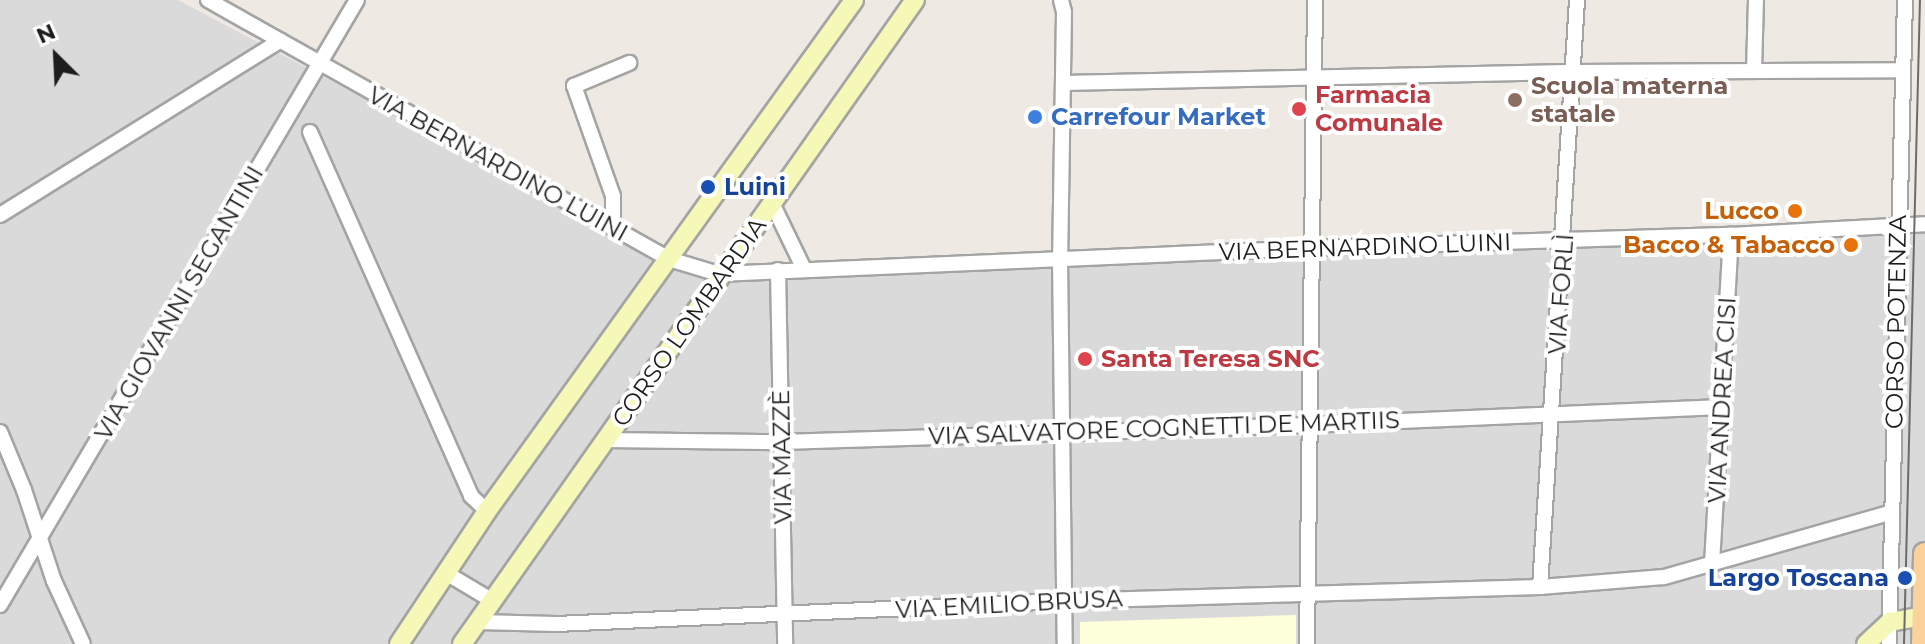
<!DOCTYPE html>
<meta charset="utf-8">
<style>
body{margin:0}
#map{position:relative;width:1925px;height:644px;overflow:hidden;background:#eeeae3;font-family:Montserrat,sans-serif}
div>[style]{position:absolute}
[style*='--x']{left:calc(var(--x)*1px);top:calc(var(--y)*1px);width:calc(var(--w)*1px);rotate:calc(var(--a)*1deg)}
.residential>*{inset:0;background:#dbdada}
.education>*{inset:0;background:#feffdb}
.roads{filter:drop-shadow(2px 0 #a4a4a4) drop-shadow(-2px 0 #a4a4a4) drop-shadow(0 2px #a4a4a4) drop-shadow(0 -2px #a4a4a4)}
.street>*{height:14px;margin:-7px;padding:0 7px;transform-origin:7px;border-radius:7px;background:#fff}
.secondary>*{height:18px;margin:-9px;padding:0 9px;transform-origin:9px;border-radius:9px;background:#f5f8b6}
.primary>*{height:22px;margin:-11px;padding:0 11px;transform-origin:11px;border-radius:11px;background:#fbd29b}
.tram>*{height:2px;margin:-1px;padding:0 1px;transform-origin:1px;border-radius:1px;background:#6b6b6b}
.dots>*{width:22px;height:22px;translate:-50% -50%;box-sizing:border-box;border:4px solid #fff;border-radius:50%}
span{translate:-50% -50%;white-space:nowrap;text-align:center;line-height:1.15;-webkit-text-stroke:8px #fff;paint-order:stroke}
.education-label{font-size:24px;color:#785e54;font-weight:700}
.left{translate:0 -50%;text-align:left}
.health-label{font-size:24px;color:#be3a42;font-weight:700}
.shop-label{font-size:24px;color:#366cbe;font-weight:700}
.street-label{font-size:24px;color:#1d1d1d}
.transit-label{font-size:24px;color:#164399;font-weight:700}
.right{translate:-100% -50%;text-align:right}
.food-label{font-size:24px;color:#c56008;font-weight:700}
.north{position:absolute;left:16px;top:16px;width:80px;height:80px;-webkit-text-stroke:6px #fff;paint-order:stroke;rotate:336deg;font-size:22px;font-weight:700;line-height:32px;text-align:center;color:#1d1d1d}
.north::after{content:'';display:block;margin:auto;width:28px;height:36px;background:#1d1d1d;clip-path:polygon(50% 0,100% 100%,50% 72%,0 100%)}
</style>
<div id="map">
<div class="residential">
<div style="clip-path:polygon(0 0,178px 0,669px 259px,719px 274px,1925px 226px,1925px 644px,0 644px)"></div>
</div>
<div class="education">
<div style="clip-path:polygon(1296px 615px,1296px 644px,1080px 644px,1080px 622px)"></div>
</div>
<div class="roads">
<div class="street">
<div style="--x:208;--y:0;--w:529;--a:29.33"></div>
<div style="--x:669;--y:259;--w:52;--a:16.7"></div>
<div style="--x:719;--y:274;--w:594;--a:-2.51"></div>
<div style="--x:1312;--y:248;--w:419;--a:-1.8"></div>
<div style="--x:1731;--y:235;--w:194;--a:-3.2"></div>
<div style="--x:1061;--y:0;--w:12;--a:76"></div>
<div style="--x:1064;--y:12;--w:246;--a:90.9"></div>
<div style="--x:1060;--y:258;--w:386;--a:89.3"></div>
<div style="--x:1754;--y:71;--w:71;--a:-88.4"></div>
<div style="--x:1063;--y:83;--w:510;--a:-1.24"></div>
<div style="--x:1573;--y:72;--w:330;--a:-0.3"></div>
<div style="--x:310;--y:132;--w:398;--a:66.1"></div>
<div style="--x:471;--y:496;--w:22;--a:43"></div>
<div style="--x:773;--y:205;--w:71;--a:64.2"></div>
<div style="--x:0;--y:215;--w:330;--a:-31.9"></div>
<div style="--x:613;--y:228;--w:32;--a:-90"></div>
<div style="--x:613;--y:196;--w:117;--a:-109.5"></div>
<div style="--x:574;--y:86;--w:60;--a:-22.7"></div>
<div style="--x:778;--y:270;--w:374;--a:88.9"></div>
<div style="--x:0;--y:432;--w:63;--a:67.5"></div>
<div style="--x:24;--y:490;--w:96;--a:71.8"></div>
<div style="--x:54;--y:581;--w:69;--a:65.3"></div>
<div style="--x:606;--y:440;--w:176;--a:0.7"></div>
<div style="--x:782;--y:442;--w:528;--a:-1.84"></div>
<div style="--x:1310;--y:425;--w:411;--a:-2.5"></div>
<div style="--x:1712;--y:564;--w:330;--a:-86.7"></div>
<div style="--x:446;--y:573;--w:55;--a:30.8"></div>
<div style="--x:1540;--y:587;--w:588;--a:-86.39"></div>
<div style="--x:0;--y:605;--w:702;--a:-59.46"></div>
<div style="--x:478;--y:622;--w:78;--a:1.5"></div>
<div style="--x:556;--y:624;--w:509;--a:-2.59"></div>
<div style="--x:1064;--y:601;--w:476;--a:-1.7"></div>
<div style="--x:1540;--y:587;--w:124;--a:-4.6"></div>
<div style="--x:1664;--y:577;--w:237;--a:-15.9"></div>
<div style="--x:1307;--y:644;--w:644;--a:-89.29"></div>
<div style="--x:1889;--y:644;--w:644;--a:-88.58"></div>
</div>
<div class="secondary">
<div style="--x:399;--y:644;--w:159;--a:-56.5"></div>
<div style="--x:487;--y:511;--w:629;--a:-54.31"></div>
<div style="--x:462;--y:644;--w:787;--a:-54.88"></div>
<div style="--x:1866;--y:644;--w:33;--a:-43"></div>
<div style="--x:1890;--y:622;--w:36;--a:-10"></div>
</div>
<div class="primary">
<div style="--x:1923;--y:644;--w:90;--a:-88.7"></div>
</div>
</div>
<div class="tram">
<div style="--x:1904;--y:644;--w:644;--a:-88.58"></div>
</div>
<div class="dots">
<div style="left:1515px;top:100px;background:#8d6e63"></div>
<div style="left:1299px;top:109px;background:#e0444e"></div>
<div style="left:1035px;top:117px;background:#3f7fe0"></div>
<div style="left:708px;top:187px;background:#1a4fb4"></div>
<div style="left:1795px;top:211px;background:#e8710a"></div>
<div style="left:1851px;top:245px;background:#e8710a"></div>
<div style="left:1085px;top:359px;background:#e0444e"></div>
<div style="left:1905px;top:578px;background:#1a4fb4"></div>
</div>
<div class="education-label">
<span class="left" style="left:1531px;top:100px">Scuola materna<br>statale</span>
</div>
<div class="health-label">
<span class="left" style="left:1315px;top:109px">Farmacia<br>Comunale</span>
<span class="left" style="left:1101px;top:359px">Santa Teresa SNC</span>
</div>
<div class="shop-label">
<span class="left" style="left:1051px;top:117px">Carrefour Market</span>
</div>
<div class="street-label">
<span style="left:498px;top:164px;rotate:29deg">VIA BERNARDINO LUINI</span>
<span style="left:1365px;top:247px;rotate:-2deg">VIA BERNARDINO LUINI</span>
<span style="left:1561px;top:294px;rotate:-86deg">VIA FORLÌ</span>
<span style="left:179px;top:303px;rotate:-60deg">VIA GIOVANNI SEGANTINI</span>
<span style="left:689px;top:322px;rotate:-55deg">CORSO LOMBARDIA</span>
<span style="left:1896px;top:322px;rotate:-89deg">CORSO POTENZA</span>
<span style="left:1722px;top:400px;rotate:-87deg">VIA ANDREA CISI</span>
<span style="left:1164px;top:428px;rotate:-2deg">VIA SALVATORE COGNETTI DE MARTIIS</span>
<span style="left:782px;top:457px;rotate:-91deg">VIA MAZZÈ</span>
<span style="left:1009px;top:604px;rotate:-3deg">VIA EMILIO BRUSA</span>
</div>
<div class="transit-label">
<span class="left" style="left:724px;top:187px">Luini</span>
<span class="right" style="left:1889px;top:578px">Largo Toscana</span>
</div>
<div class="food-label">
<span class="right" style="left:1779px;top:211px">Lucco</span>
<span class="right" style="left:1835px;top:245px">Bacco &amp; Tabacco</span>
</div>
<div class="north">N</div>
</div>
